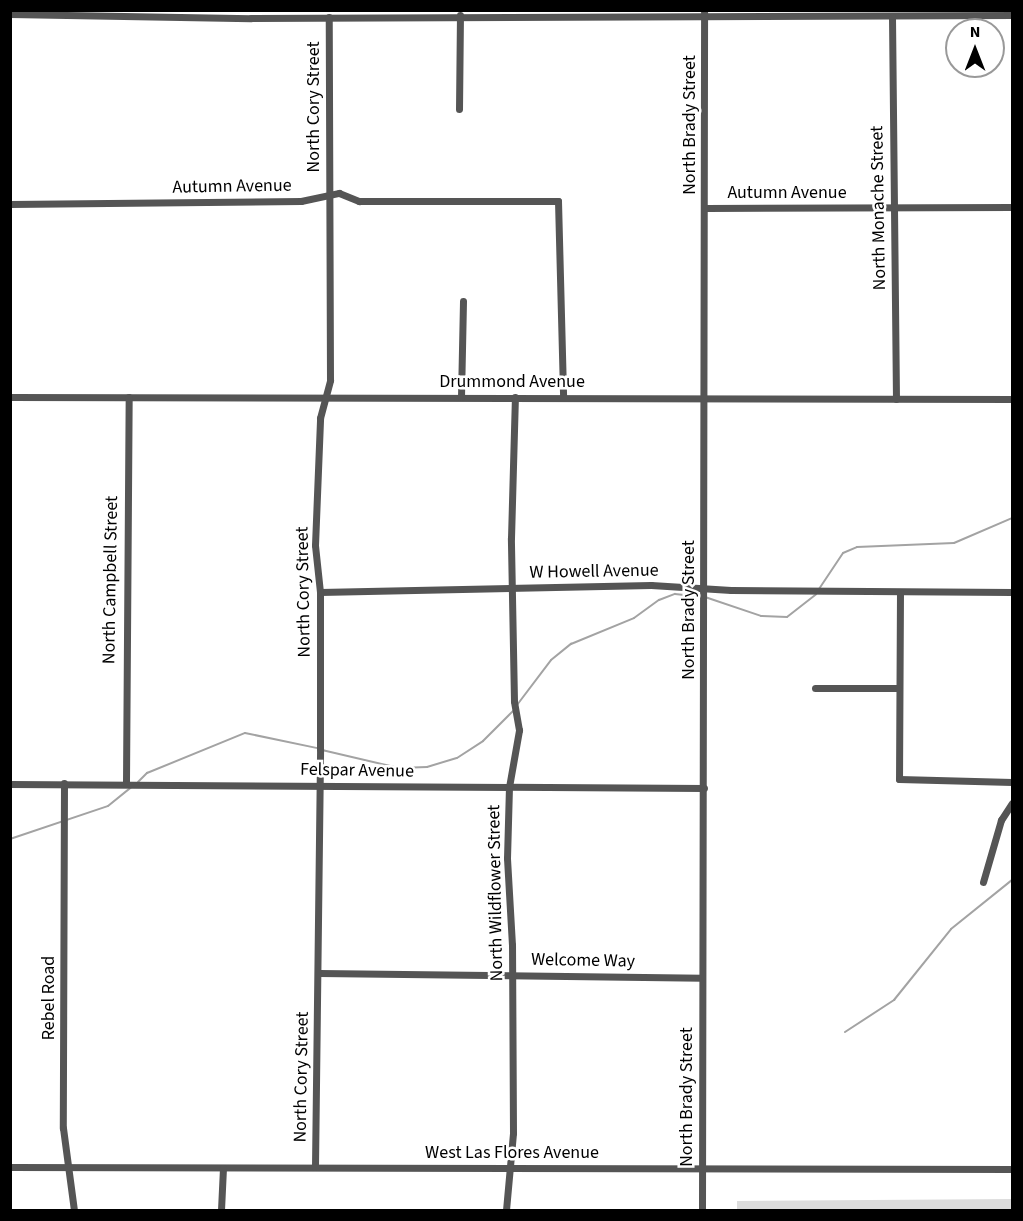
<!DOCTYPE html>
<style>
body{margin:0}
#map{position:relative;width:1023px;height:1221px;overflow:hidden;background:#fff;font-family:"Source Sans 3",sans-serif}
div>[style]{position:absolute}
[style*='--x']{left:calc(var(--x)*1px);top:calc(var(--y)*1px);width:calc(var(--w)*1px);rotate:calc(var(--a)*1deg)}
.green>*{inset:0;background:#dcdcdc}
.stream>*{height:2px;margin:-1px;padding:0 1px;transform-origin:1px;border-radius:1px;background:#a3a3a3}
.minor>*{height:7px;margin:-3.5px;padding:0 3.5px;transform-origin:3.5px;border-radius:3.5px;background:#555}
span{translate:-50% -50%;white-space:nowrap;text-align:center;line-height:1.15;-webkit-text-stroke:5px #fff;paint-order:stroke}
.street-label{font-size:18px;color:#000}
.frame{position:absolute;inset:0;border:12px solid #000;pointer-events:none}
.north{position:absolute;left:945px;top:18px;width:60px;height:60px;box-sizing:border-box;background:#fff;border:2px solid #999;border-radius:50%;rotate:0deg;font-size:16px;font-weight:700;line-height:24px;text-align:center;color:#000}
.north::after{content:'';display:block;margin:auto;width:21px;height:27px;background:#000;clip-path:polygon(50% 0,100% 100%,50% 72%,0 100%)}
</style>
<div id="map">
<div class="green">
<div style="clip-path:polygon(1012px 1199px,1012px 1210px,737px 1210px,737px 1201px)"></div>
</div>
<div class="stream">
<div style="--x:819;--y:589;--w:43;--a:-56.3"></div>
<div style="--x:843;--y:553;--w:15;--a:-23"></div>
<div style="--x:857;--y:547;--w:97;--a:-2.4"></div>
<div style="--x:954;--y:543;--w:63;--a:-23.3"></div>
<div style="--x:517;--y:705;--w:56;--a:-52.9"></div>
<div style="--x:551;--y:660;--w:26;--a:-39"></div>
<div style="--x:571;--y:644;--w:68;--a:-22.4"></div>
<div style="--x:634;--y:618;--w:31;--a:-36"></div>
<div style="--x:659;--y:600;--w:17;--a:-21"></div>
<div style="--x:675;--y:594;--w:30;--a:6"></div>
<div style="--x:705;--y:597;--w:59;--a:18.7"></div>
<div style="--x:761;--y:616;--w:26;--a:2"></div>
<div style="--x:787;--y:617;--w:37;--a:-38"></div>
<div style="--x:322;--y:750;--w:79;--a:13.2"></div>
<div style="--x:399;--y:768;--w:28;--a:-2"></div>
<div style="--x:427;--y:767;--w:31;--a:-17"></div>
<div style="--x:457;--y:758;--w:31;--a:-33"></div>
<div style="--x:483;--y:741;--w:44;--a:-45"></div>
<div style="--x:138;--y:782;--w:13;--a:-45"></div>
<div style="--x:147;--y:773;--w:106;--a:-22.2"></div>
<div style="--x:245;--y:733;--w:74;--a:11.8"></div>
<div style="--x:10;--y:839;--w:103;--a:-18.6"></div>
<div style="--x:108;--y:806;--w:32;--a:-39"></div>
<div style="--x:845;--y:1032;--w:59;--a:-33.1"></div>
<div style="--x:894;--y:1000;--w:91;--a:-51.2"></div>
<div style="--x:951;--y:929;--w:78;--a:-38.8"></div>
</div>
<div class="minor">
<div style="--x:10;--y:14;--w:241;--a:1"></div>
<div style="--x:251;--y:18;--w:761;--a:-0.23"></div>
<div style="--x:892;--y:17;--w:382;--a:89.4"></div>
<div style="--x:459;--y:109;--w:94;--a:-89.4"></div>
<div style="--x:10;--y:204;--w:291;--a:-0.6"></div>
<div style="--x:301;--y:201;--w:39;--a:-12"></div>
<div style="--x:339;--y:193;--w:22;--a:22"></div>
<div style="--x:359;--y:201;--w:199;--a:0"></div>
<div style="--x:558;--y:201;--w:196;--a:88.5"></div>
<div style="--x:706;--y:208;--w:306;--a:-0.2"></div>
<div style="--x:10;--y:397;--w:1002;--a:0.11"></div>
<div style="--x:461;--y:397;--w:96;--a:-88.8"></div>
<div style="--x:320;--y:592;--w:331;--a:-1.2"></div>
<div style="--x:651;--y:585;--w:80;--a:3.6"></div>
<div style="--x:731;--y:590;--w:281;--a:0.4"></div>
<div style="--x:900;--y:592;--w:187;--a:90.3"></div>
<div style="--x:899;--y:779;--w:113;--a:1.5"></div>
<div style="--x:815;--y:688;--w:83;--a:0"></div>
<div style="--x:126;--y:782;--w:385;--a:-89.6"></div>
<div style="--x:64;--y:783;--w:345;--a:90.2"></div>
<div style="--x:63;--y:1128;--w:83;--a:82.4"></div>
<div style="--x:10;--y:784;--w:694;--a:0.33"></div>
<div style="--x:983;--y:882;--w:65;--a:-73.8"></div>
<div style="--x:1001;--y:820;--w:20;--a:-57"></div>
<div style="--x:319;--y:973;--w:383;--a:0.7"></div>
<div style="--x:10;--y:1167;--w:1002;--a:0.11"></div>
<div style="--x:315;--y:1167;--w:418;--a:-89.3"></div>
<div style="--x:320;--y:749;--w:157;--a:-90"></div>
<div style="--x:320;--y:592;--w:47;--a:-96.1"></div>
<div style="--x:315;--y:545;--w:127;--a:-87.7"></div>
<div style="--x:320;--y:418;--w:39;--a:-75"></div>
<div style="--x:330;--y:380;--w:363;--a:-90.2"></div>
<div style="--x:221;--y:1210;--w:42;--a:-87.3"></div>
<div style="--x:506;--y:1210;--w:77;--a:-84.8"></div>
<div style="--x:513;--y:1133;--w:188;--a:-90.3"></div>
<div style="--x:512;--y:945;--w:87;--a:-93.3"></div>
<div style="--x:507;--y:858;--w:71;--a:-88.4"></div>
<div style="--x:509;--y:787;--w:58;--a:-80"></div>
<div style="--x:519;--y:730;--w:29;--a:-100"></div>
<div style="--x:514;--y:701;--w:163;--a:-91.1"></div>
<div style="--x:511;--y:538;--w:141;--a:-88.4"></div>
<div style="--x:702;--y:1210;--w:1200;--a:-89.9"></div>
</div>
<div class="street-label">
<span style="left:314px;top:107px;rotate:-90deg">North Cory Street</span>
<span style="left:690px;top:125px;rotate:-90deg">North Brady Street</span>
<span style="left:232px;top:187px;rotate:-1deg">Autumn Avenue</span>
<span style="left:787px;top:193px">Autumn Avenue</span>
<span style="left:879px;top:208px;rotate:-91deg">North Monache Street</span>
<span style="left:512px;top:382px">Drummond Avenue</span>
<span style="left:594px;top:572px;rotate:-1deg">W Howell Avenue</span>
<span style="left:111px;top:580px;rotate:-89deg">North Campbell Street</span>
<span style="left:304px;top:592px;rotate:-91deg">North Cory Street</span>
<span style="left:689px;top:610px;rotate:-90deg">North Brady Street</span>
<span style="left:357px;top:771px;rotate:1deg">Felspar Avenue</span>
<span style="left:496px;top:893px;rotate:-91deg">North Wildflower Street</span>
<span style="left:583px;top:961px;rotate:1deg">Welcome Way</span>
<span style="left:49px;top:998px;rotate:-90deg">Rebel Road</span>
<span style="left:302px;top:1077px;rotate:-89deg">North Cory Street</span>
<span style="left:687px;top:1097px;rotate:-90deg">North Brady Street</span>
<span style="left:512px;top:1153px">West Las Flores Avenue</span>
</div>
<div class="frame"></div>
<div class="north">N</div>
</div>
